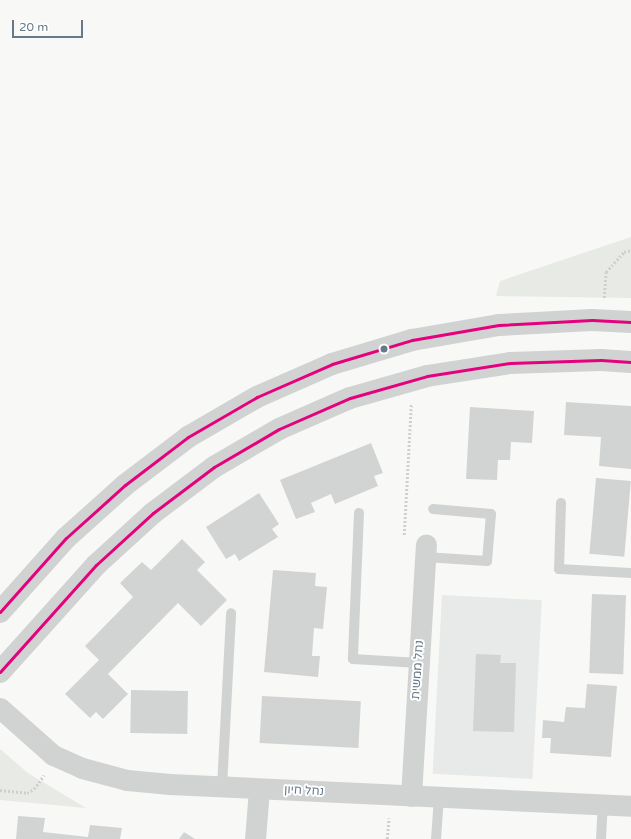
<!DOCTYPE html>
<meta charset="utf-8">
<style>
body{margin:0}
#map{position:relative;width:631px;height:839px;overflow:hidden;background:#f8f8f7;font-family:"Varela Round",Heebo,sans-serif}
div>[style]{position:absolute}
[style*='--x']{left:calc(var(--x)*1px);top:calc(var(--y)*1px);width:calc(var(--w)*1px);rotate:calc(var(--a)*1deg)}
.built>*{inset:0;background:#e8e9e9;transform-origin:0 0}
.green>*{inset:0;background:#e8ebe5}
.building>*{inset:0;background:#d2d4d4;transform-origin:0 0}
.path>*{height:2.5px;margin-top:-1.25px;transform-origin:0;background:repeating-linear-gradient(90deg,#cecfd0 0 2px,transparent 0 4px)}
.service>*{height:10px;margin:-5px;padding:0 5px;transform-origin:5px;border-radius:5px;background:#d1d3d3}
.minor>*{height:21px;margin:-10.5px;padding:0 10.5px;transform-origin:10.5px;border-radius:10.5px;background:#d1d3d3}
.tertiary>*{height:22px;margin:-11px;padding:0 11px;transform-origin:11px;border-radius:11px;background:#d1d3d3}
.bus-1>*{height:3px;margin:-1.5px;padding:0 1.5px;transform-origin:1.5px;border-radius:1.5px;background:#e5007d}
.dots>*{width:11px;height:11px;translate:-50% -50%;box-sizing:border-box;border:2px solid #fff;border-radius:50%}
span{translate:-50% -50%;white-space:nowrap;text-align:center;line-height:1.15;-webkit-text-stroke:4px #fff;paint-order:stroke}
.street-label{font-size:12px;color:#657989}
.scale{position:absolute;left:12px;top:20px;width:71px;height:18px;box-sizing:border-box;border:2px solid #657989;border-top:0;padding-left:5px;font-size:12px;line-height:14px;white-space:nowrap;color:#657989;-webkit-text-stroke:3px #fff;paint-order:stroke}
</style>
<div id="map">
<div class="built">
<div style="left:442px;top:595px;width:100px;height:179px;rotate:3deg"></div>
</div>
<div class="green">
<div style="clip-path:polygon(631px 237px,631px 298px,496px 296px,500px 281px)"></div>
<div style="clip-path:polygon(0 749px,28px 773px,86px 808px,0 800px)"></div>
</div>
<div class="building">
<div style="clip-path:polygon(566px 402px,631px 406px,631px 469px,599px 466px,601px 437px,564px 435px)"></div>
<div style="clip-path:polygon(470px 407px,534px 411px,532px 443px,511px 442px,510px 460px,498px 460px,497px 480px,466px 479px)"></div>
<div style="clip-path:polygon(371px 443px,383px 473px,374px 476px,378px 486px,335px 504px,331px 494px,311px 503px,315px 512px,296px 519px,280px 480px)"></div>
<div style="left:596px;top:478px;width:35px;height:76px;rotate:5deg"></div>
<div style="clip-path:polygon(259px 493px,279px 524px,272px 529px,278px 537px,239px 561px,235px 554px,226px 559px,206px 527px)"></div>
<div style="clip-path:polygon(182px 539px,205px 562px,197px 570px,227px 600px,201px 626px,178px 603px,108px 674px,128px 694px,103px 719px,96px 712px,90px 718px,65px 694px,99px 660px,85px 646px,133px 597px,120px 583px,142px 562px,151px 570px)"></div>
<div style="clip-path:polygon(273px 570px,316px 573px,315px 586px,327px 587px,323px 629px,314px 628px,312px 656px,320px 656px,318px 677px,264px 672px)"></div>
<div style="left:592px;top:594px;width:34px;height:79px;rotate:2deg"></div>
<div style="clip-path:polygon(476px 654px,501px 655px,500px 663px,516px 663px,514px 732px,473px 731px)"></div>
<div style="clip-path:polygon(587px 684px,617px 686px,611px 757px,550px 753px,551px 738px,542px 738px,543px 720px,564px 722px,566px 707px,585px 708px)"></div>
<div style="left:131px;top:690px;width:57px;height:43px;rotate:1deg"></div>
<div style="left:262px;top:696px;width:99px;height:47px;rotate:3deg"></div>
<div style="clip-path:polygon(18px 816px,45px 818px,43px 832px,88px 837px,90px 825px,122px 828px,120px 839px,16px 839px)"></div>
<div style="clip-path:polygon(184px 832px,195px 839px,179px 839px)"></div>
</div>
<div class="path">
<div style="--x:604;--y:298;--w:26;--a:-86"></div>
<div style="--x:606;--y:272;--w:27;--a:-48"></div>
<div style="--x:624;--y:252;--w:7;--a:-16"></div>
<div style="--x:404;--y:535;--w:131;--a:-86.9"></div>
<div style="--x:0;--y:790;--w:27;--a:6"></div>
<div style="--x:27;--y:793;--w:8;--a:-30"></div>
<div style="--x:34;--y:789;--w:17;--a:-54"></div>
<div style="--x:387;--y:839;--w:21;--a:-85"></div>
</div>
<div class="service">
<div style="--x:561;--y:503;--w:66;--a:91.7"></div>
<div style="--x:559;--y:569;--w:72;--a:3.2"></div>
<div style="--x:359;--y:513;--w:146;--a:92.4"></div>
<div style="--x:353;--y:659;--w:66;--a:3.5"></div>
<div style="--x:425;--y:557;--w:62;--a:3.7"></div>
<div style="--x:487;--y:561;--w:47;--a:-85.1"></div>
<div style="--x:491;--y:514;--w:58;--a:-175.1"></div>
<div style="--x:222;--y:787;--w:174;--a:-87"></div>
<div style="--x:436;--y:839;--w:42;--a:-85.9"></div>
<div style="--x:601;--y:839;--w:34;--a:-87"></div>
</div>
<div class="minor">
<div style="--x:0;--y:708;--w:71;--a:41.6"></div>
<div style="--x:53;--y:755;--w:32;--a:24"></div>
<div style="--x:82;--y:768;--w:47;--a:14.9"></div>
<div style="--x:127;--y:780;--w:43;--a:5.3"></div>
<div style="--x:170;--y:784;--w:462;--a:2.7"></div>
<div style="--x:411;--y:796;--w:252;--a:-86.6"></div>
<div style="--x:255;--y:839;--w:50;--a:-85.4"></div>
</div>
<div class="tertiary">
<div style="--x:0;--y:612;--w:99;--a:-48.3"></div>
<div style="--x:66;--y:538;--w:79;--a:-41.9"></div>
<div style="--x:125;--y:485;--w:79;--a:-37.3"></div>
<div style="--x:188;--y:437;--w:80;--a:-30.1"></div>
<div style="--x:257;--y:397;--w:82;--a:-23.7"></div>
<div style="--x:332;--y:364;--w:84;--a:-16.7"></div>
<div style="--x:412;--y:340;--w:88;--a:-9.8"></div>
<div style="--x:499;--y:325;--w:93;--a:-3.1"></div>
<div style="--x:592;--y:320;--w:39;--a:3"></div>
<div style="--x:0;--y:672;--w:144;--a:-48.1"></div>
<div style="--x:96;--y:565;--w:77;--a:-42.4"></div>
<div style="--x:153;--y:513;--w:76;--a:-37"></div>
<div style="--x:214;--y:467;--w:75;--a:-30.3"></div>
<div style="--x:279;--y:429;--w:77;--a:-23.6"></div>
<div style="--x:350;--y:398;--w:80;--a:-15.9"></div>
<div style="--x:427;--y:376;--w:84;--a:-8.9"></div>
<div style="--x:510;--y:363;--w:91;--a:-1.9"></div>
<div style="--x:601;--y:360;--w:30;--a:4"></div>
</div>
<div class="bus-1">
<div style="--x:0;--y:612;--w:99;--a:-48.3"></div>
<div style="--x:66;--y:538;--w:79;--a:-41.9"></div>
<div style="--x:125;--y:485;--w:79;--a:-37.3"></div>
<div style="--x:188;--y:437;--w:80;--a:-30.1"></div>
<div style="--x:257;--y:397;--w:82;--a:-23.7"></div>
<div style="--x:332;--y:364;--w:84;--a:-16.7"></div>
<div style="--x:412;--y:340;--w:88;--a:-9.8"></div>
<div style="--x:499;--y:325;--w:93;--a:-3.1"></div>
<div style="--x:592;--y:320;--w:39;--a:3"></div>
<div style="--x:0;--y:672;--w:144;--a:-48.1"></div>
<div style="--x:96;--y:565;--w:77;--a:-42.4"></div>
<div style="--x:153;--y:513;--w:76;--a:-37"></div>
<div style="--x:214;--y:467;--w:75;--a:-30.3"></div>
<div style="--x:279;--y:429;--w:77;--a:-23.6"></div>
<div style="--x:350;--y:398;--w:80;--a:-15.9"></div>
<div style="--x:427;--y:376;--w:84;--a:-8.9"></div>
<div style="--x:510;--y:363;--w:91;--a:-1.9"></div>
<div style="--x:601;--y:360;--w:30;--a:4"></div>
</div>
<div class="dots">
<div style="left:384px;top:349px;background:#657989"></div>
</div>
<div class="street-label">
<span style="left:418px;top:670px;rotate:-86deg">נחל ממשית</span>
<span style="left:304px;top:791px;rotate:3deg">נחל חיון</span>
</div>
<div class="scale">20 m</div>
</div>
